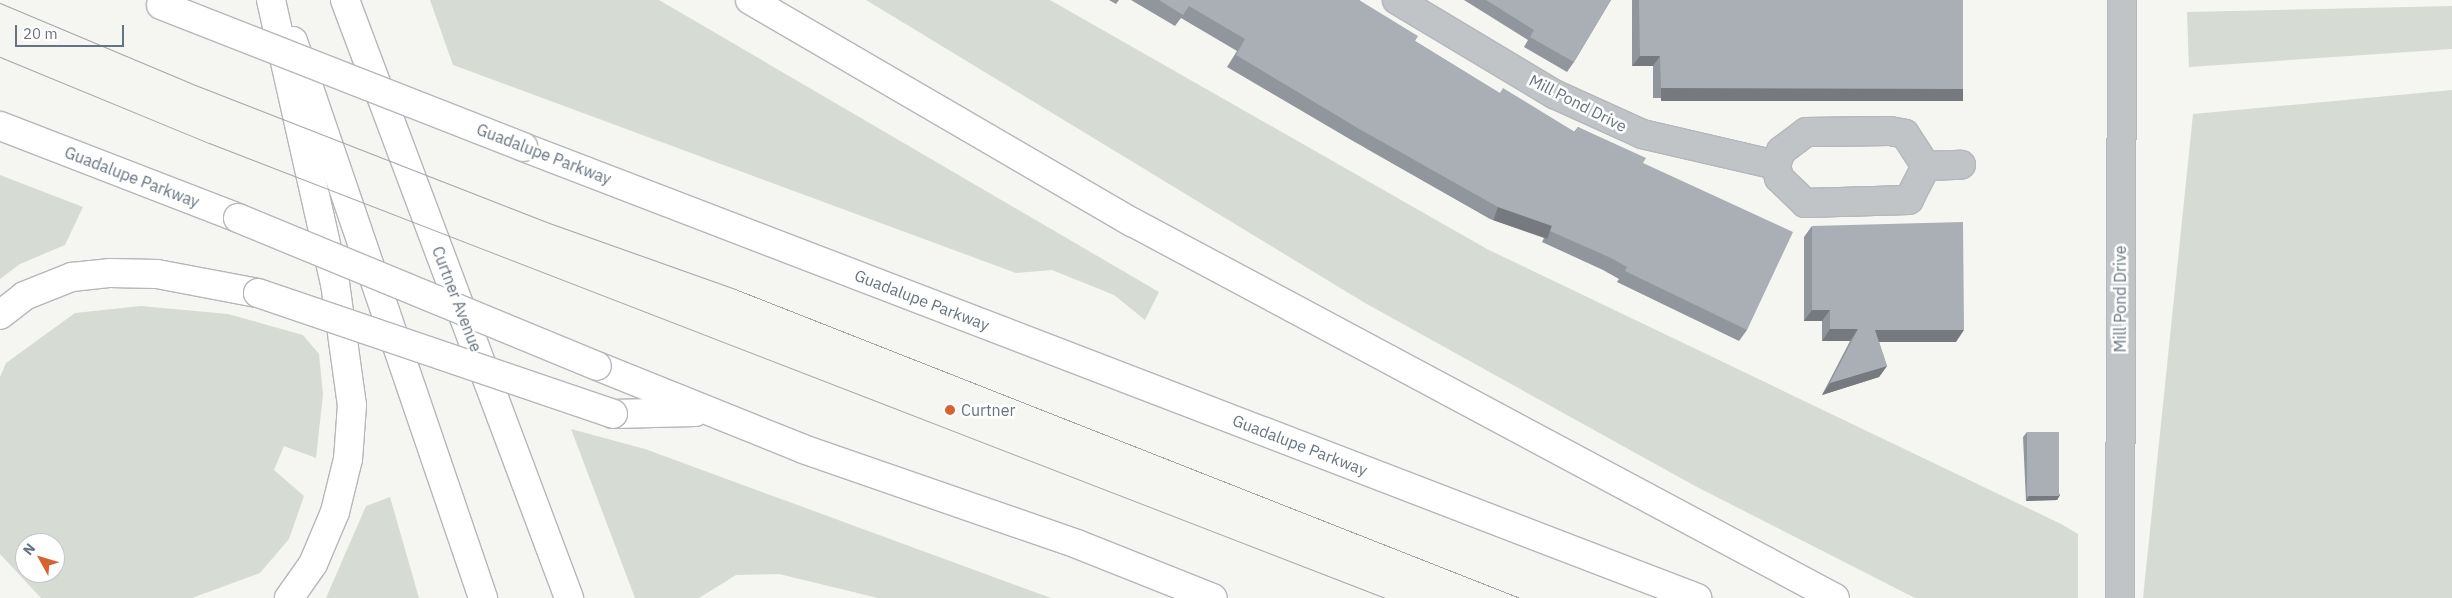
<!DOCTYPE html>
<style>
body{margin:0}
#map{position:relative;width:2452px;height:598px;overflow:hidden;background:#f5f5f2;font-family:"IBM Plex Sans",sans-serif}
div>[style]{position:absolute}
[style*='--x']{left:calc(var(--x)*1px);top:calc(var(--y)*1px);width:calc(var(--w)*1px);rotate:calc(var(--a)*1deg)}
.green>*{inset:0;background:#d6dcd3}
.roads{filter:drop-shadow(1px 0 #b4b7bb) drop-shadow(-1px 0 #b4b7bb) drop-shadow(0 1px #b4b7bb) drop-shadow(0 -1px #b4b7bb)}
.minor>*{height:28px;margin:-14px;padding:0 14px;transform-origin:14px;border-radius:14px;background:#c0c4c7}
.major>*{height:28px;margin:-14px;padding:0 14px;transform-origin:14px;border-radius:14px;background:#fff}
.highway>*{height:28px;margin:-14px;padding:0 14px;transform-origin:14px;border-radius:14px;background:#fff}
.tram>*{height:1px;margin:-0.5px;padding:0 0.5px;transform-origin:0.5px;border-radius:0.5px;background:#a2a6ac}
.bridges{filter:drop-shadow(1px 0 #b5b8bb) drop-shadow(-1px 0 #b5b8bb) drop-shadow(0 1px #b5b8bb) drop-shadow(0 -1px #b5b8bb)}
.highway-bridge>*{height:28px;margin:-14px;padding:0 14px;transform-origin:14px;border-radius:14px;background:#fff}
.wall>*{inset:0;background:#91969c}
.shaded-wall>*{inset:0;background:#767a7f;transform-origin:0 0}
.building>*{inset:0;background:#a9afb5;transform-origin:0 0}
.dots>*{width:14px;height:14px;translate:-50% -50%;box-sizing:border-box;border:2px solid #fff;border-radius:50%}
span{translate:-50% -50%;white-space:nowrap;text-align:center;line-height:1.15;-webkit-text-stroke:5px #fff;paint-order:stroke}
.street-label{font-size:16px;color:#667381}
.poi-label{font-size:16px;color:#667381}
.left{translate:0 -50%;text-align:left}
.north{position:absolute;left:15px;top:533px;width:50px;height:50px;box-sizing:border-box;background:#fff;border:1px solid #c2c7cd;border-radius:50%;rotate:309deg;font-size:14px;font-weight:700;line-height:20px;text-align:center;color:#667381}
.north::after{content:'';display:block;margin:auto;width:18px;height:22px;background:#d76230;clip-path:polygon(50% 0,100% 100%,50% 72%,0 100%)}
.scale{position:absolute;left:15px;top:25px;width:109px;height:22px;box-sizing:border-box;border:2px solid #667381;border-top:0;padding-left:6px;font-size:15px;line-height:18px;white-space:nowrap;color:#667381;-webkit-text-stroke:4px #fff;paint-order:stroke}
</style>
<div id="map">
<div class="green">
<div style="clip-path:polygon(430px 0,659px 0,1159px 292px,1145px 320px,1114px 295px,1052px 270px,1016px 273px,453px 65px)"></div>
<div style="clip-path:polygon(866px 0,1050px 0,1487px 249px,2061px 524px,2078px 534px,2078px 598px,1915px 598px,1695px 486px,1365px 303px)"></div>
<div style="clip-path:polygon(2452px 6px,2452px 49px,2189px 67px,2187px 12px)"></div>
<div style="clip-path:polygon(2452px 90px,2452px 598px,2143px 598px,2193px 114px)"></div>
<div style="clip-path:polygon(0 175px,83px 207px,65px 245px,20px 264px,0 279px)"></div>
<div style="clip-path:polygon(evenodd,141px 306px,228px 314px,303px 335px,319px 354px,323px 394px,316px 458px,284px 446px,274px 470px,304px 496px,289px 539px,260px 573px,192px 598px,41px 598px,0 554px,0 377px,6px 363px,75px 313px,141px 306px,25px 543px,55px 543px,55px 573px,25px 573px,25px 543px)"></div>
<div style="clip-path:polygon(571px 429px,645px 449px,1051px 598px,878px 598px,779px 574px,736px 575px,699px 598px,635px 598px)"></div>
<div style="clip-path:polygon(390px 497px,419px 598px,326px 598px,366px 506px)"></div>
</div>
<div class="roads">
<div class="minor">
<div style="--x:1397;--y:0;--w:183;--a:30.9"></div>
<div style="--x:1554;--y:94;--w:97;--a:24.4"></div>
<div style="--x:1642;--y:134;--w:138;--a:13"></div>
<div style="--x:1890;--y:131;--w:15;--a:11"></div>
<div style="--x:1905;--y:134;--w:38;--a:57"></div>
<div style="--x:1926;--y:166;--w:38;--a:117"></div>
<div style="--x:1909;--y:200;--w:104;--a:178.3"></div>
<div style="--x:1805;--y:203;--w:36;--a:-136"></div>
<div style="--x:1779;--y:178;--w:13;--a:-103"></div>
<div style="--x:1776;--y:165;--w:15;--a:-70"></div>
<div style="--x:1781;--y:151;--w:31;--a:-37"></div>
<div style="--x:1806;--y:132;--w:84;--a:-0.7"></div>
<div style="--x:1926;--y:166;--w:35;--a:-2"></div>
<div style="--x:2120;--y:598;--w:598;--a:-89.81"></div>
</div>
<div class="major">
<div style="--x:345;--y:0;--w:639;--a:69.46"></div>
<div style="--x:293;--y:41;--w:589;--a:71.16"></div>
</div>
<div class="highway">
<div style="--x:271;--y:0;--w:290;--a:77.3"></div>
<div style="--x:335;--y:283;--w:123;--a:82.1"></div>
<div style="--x:352;--y:405;--w:54;--a:94.2"></div>
<div style="--x:348;--y:459;--w:55;--a:103.8"></div>
<div style="--x:335;--y:512;--w:56;--a:112.9"></div>
<div style="--x:313;--y:564;--w:42;--a:125.2"></div>
<div style="--x:750;--y:0;--w:442;--a:30.2"></div>
<div style="--x:1132;--y:222;--w:797;--a:28.14"></div>
<div style="--x:0;--y:126;--w:255;--a:21.1"></div>
<div style="--x:523;--y:147;--w:1258;--a:21.01"></div>
<div style="--x:0;--y:315;--w:31;--a:-38"></div>
<div style="--x:24;--y:296;--w:52;--a:-21.6"></div>
<div style="--x:72;--y:277;--w:39;--a:-6"></div>
<div style="--x:111;--y:273;--w:46;--a:1.2"></div>
<div style="--x:157;--y:274;--w:103;--a:10.7"></div>
<div style="--x:597;--y:366;--w:222;--a:21.9"></div>
<div style="--x:803;--y:449;--w:290;--a:19.1"></div>
<div style="--x:1077;--y:544;--w:146;--a:21.7"></div>
<div style="--x:613;--y:414;--w:82;--a:-1.4"></div>
</div>
</div>
<div class="tram">
<div style="--x:0;--y:3;--w:206;--a:22.8"></div>
<div style="--x:190;--y:83;--w:385;--a:21.3"></div>
<div style="--x:549;--y:223;--w:197;--a:19.5"></div>
<div style="--x:735;--y:289;--w:844;--a:21.49"></div>
<div style="--x:0;--y:57;--w:226;--a:22.4"></div>
<div style="--x:209;--y:143;--w:1261;--a:21.15"></div>
</div>
<div class="bridges">
<div class="highway-bridge">
<div style="--x:161;--y:5;--w:389;--a:21.4"></div>
<div style="--x:238;--y:218;--w:388;--a:22.4"></div>
<div style="--x:258;--y:293;--w:375;--a:18.8"></div>
</div>
</div>
<div class="wall">
<div style="clip-path:polygon(1109px 0,1119px 0,1116px 4px)"></div>
<div style="clip-path:polygon(1131px 0,1359px 0,1415px 41px,1499px 93px,1574px 132px,1578px 127px,1643px 163px,1747px 330px,1739px 341px,1617px 282px,1619px 279px,1603px 270px,1542px 242px,1544px 238px,1490px 219px,1353px 141px,1227px 67px,1237px 51px,1181px 18px,1175px 26px)"></div>
<div style="clip-path:polygon(1464px 0,1611px 0,1574px 62px,1567px 72px,1524px 47px,1528px 40px)"></div>
<div style="clip-path:polygon(1632px 0,1963px 0,1956px 100px,1653px 98px,1653px 66px,1632px 66px)"></div>
<div style="clip-path:polygon(1812px 226px,1956px 342px,1879px 342px,1887px 366px,1879px 377px,1822px 395px,1850px 341px,1822px 341px,1822px 321px,1804px 321px,1804px 237px)"></div>
<div style="clip-path:polygon(2027px 432px,2060px 495px,2057px 500px,2026px 501px,2023px 437px)"></div>
</div>
<div class="shaded-wall">
<div style="clip-path:polygon(1640px 56px,1660px 56px,1653px 66px,1632px 66px)"></div>
<div style="left:1661px;top:88px;width:302px;height:13px"></div>
<div style="left:1498px;top:207px;width:57px;height:14px;rotate:19deg"></div>
<div style="clip-path:polygon(1812px 310px,1830px 310px,1822px 321px,1804px 321px)"></div>
<div style="clip-path:polygon(1830px 329px,1858px 329px,1850px 341px,1822px 341px)"></div>
<div style="clip-path:polygon(1875px 330px,1964px 330px,1956px 342px,1867px 342px)"></div>
<div style="clip-path:polygon(1887px 366px,1879px 377px,1822px 395px,1830px 383px)"></div>
<div style="clip-path:polygon(2060px 495px,2057px 500px,2026px 501px,2029px 496px)"></div>
</div>
<div class="building">
<div style="clip-path:polygon(1159px 0,1359px 0,1418px 36px,1415px 41px,1500px 93px,1503px 88px,1575px 132px,1578px 127px,1646px 158px,1643px 163px,1793px 232px,1747px 330px,1625px 271px,1627px 267px,1611px 258px,1550px 231px,1552px 226px,1498px 207px,1361px 130px,1236px 55px,1245px 39px,1189px 6px,1183px 15px)"></div>
<div style="clip-path:polygon(1486px 0,1611px 0,1574px 62px,1530px 37px,1534px 30px)"></div>
<div style="clip-path:polygon(1639px 0,1963px 0,1963px 89px,1661px 88px,1660px 56px,1640px 56px)"></div>
<div style="clip-path:polygon(1963px 222px,1964px 330px,1875px 330px,1887px 366px,1830px 383px,1858px 329px,1830px 329px,1830px 310px,1812px 310px,1812px 226px)"></div>
<div style="left:2027px;top:432px;width:32px;height:64px"></div>
</div>
<div class="dots">
<div style="left:950px;top:410px;background:#d76230"></div>
</div>
<div class="street-label">
<span style="left:1578px;top:103px;rotate:27deg">Mill Pond Drive</span>
<span style="left:544px;top:154px;rotate:21deg">Guadalupe Parkway</span>
<span style="left:132px;top:177px;rotate:21deg">Guadalupe Parkway</span>
<span style="left:457px;top:299px;rotate:69deg">Curtner Avenue</span>
<span style="left:2120px;top:299px;rotate:-90deg">Mill Pond Drive</span>
<span style="left:922px;top:300px;rotate:21deg">Guadalupe Parkway</span>
<span style="left:1300px;top:445px;rotate:21deg">Guadalupe Parkway</span>
</div>
<div class="poi-label">
<span class="left" style="left:961px;top:410px">Curtner</span>
</div>
<div class="north">N</div>
<div class="scale">20 m</div>
</div>
